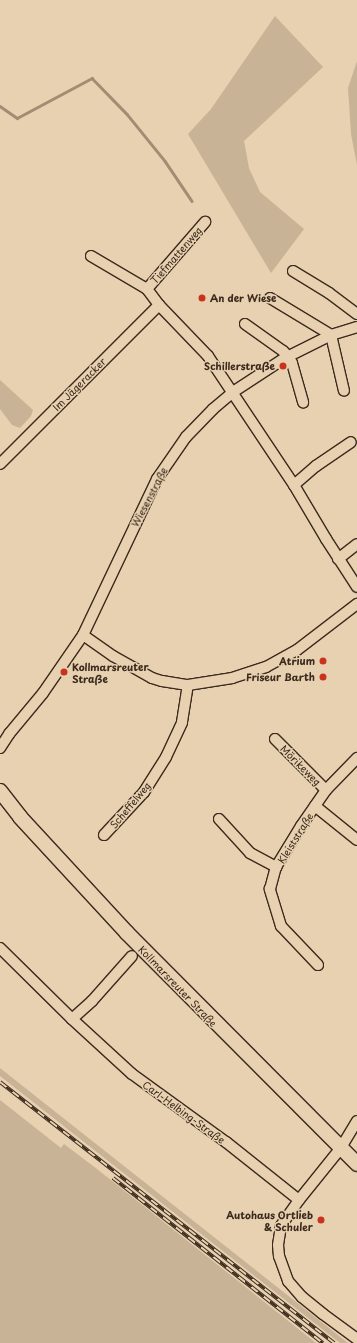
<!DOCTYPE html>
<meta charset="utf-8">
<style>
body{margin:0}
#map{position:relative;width:357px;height:1343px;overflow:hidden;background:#e7d1b0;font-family:"Playpen Sans",sans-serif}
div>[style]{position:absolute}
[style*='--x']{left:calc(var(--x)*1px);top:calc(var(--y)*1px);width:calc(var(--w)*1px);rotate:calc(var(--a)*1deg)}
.green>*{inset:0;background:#c8b396}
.stream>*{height:2.5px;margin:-1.25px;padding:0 1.25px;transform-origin:1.25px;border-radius:1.25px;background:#a18d74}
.roads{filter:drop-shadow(1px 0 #3b2a1e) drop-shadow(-1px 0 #3b2a1e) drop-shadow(0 1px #3b2a1e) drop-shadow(0 -1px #3b2a1e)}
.street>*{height:10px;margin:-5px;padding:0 5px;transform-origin:5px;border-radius:5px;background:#e7d1b0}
.secondary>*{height:14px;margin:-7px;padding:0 7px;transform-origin:7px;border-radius:7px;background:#e7d1b0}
.rail>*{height:4px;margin-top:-2px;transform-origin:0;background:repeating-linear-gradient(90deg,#e7d1b0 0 8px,#3b2a1e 0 16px);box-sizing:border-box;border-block:1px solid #3b2a1e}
.dots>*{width:11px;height:11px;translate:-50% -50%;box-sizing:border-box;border:2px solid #e7d1b0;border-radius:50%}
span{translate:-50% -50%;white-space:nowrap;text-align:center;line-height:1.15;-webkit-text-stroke:3px #e7d1b0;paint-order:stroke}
.street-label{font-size:10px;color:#3b2a1e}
.poi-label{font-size:10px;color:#3b2a1e;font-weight:700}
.left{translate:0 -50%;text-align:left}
.right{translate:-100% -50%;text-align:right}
</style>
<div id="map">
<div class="green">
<div style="clip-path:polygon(275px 16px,323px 67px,244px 141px,249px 168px,260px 192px,304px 229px,271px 273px,188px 134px,211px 109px)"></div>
<div style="clip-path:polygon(357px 61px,357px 165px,351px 134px,348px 88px)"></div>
<div style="clip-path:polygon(0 380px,33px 410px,31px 416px,20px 428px,12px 425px,0 409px)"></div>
<div style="clip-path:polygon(0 1068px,48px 1106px,348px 1343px,340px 1343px,0 1076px)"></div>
<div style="clip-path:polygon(0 1100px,61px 1148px,64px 1144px,97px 1169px,316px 1343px,0 1343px)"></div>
</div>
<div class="stream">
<div style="--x:0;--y:106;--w:21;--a:35"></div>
<div style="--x:17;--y:118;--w:85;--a:-28.1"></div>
<div style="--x:92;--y:78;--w:50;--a:45.8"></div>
<div style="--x:127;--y:114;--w:60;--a:51"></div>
<div style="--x:165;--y:161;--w:48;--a:56"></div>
</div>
<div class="roads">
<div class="street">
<div style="--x:91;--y:256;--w:65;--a:30.5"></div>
<div style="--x:147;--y:289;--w:20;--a:53"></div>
<div style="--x:159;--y:305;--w:71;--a:46.1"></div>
<div style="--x:208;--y:356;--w:155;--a:56.3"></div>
<div style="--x:294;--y:485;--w:63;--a:59.3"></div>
<div style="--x:326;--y:539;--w:57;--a:57.1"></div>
<div style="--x:293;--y:271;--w:42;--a:31.4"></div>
<div style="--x:329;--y:293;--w:35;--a:37"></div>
<div style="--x:147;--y:289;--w:89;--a:-49.1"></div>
<div style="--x:270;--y:298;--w:71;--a:31.2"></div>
<div style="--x:331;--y:335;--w:57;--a:76.9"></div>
<div style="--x:245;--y:324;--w:47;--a:35.4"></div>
<div style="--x:283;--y:351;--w:7;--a:45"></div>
<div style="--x:288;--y:356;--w:8;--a:60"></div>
<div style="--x:292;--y:363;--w:41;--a:74.2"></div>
<div style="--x:0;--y:464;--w:225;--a:-45"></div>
<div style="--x:294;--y:485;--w:29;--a:-41"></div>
<div style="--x:316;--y:466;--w:42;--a:-34.4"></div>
<div style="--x:338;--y:559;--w:24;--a:-38"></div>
<div style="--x:83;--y:635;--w:37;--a:35"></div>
<div style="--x:113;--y:656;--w:45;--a:29.4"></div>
<div style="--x:152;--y:678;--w:10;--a:17"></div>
<div style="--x:162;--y:681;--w:26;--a:9"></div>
<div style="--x:188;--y:685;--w:45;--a:-9"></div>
<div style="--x:232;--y:678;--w:36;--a:-18"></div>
<div style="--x:266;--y:667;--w:35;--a:-29"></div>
<div style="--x:297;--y:650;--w:76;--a:-37.5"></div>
<div style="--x:275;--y:739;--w:72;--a:45"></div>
<div style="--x:0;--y:748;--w:17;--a:-57"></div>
<div style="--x:9;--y:734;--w:53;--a:-50.3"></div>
<div style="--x:43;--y:693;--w:70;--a:-55.4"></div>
<div style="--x:83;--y:635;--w:173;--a:-64.6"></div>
<div style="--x:157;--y:479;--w:51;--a:-55.4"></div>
<div style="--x:186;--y:437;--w:39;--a:-46"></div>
<div style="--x:213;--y:409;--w:26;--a:-40"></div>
<div style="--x:233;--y:392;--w:62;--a:-33.2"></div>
<div style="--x:285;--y:358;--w:51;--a:-26.6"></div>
<div style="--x:331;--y:335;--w:27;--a:-17"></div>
<div style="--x:315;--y:806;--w:54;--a:39"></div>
<div style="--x:219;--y:819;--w:46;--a:47.6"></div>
<div style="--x:250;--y:853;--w:30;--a:28"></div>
<div style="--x:104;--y:835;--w:59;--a:-47.1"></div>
<div style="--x:144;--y:792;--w:41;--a:-57.8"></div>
<div style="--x:166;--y:757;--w:38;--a:-65"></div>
<div style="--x:182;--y:722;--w:37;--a:-81"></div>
<div style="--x:0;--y:948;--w:101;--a:44.6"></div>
<div style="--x:72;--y:1019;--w:81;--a:42.5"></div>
<div style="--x:132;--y:1074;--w:116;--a:35.9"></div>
<div style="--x:226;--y:1142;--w:93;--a:38.5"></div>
<div style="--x:318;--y:965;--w:54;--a:-133.5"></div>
<div style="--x:281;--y:926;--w:39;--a:-107"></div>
<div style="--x:270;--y:889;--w:23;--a:-75"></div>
<div style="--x:276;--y:867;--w:48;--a:-58.6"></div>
<div style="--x:301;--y:826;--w:44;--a:-55.2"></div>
<div style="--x:326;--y:790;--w:45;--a:-45.9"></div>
<div style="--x:72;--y:1019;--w:27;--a:-42"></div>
<div style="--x:92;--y:1001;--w:60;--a:-48.4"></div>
<div style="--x:357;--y:1121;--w:33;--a:121"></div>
<div style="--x:340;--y:1149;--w:65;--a:128.8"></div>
<div style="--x:299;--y:1200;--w:32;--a:125"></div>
<div style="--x:281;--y:1226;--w:19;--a:99"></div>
<div style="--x:278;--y:1245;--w:11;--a:85"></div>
<div style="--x:279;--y:1256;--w:27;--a:70"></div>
<div style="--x:288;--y:1281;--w:21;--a:49"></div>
<div style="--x:302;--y:1297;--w:27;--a:39"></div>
<div style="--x:323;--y:1314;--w:42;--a:36.3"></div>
</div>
<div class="secondary">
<div style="--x:0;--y:791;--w:33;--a:52"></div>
<div style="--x:20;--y:817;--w:158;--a:47.3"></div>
<div style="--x:127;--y:933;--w:326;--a:45.1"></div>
</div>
</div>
<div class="rail">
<div style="--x:0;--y:1082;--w:424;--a:38"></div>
<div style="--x:113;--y:1178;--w:267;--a:38.2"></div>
</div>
<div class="dots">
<div style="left:202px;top:298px;background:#c8321e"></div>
<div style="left:283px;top:366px;background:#c8321e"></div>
<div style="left:323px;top:661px;background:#c8321e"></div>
<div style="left:64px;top:672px;background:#c8321e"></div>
<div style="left:323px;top:677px;background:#c8321e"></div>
<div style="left:321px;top:1220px;background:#c8321e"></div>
</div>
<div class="street-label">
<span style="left:176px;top:255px;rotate:-49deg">Tiefmattenweg</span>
<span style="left:79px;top:384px;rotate:-45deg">Im Jägeracker</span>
<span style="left:149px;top:497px;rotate:-62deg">Wiesenstraße</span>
<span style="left:301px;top:765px;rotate:45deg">Mörikeweg</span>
<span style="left:130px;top:805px;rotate:-50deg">Scheffelweg</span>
<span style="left:295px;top:838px;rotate:-58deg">Kleiststraße</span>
<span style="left:178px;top:986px;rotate:46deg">Kollmarsreuter Straße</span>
<span style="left:184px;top:1112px;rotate:36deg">Carl-Helbing-Straße</span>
</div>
<div class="poi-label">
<span class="left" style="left:210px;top:298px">An der Wiese</span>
<span class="right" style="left:275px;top:366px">Schillerstraße</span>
<span class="right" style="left:315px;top:661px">Atrium</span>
<span class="left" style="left:72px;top:672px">Kollmarsreuter<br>Straße</span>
<span class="right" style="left:315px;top:677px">Friseur Barth</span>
<span class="right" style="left:313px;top:1220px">Autohaus Ortlieb<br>&amp; Schuler</span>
</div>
</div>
